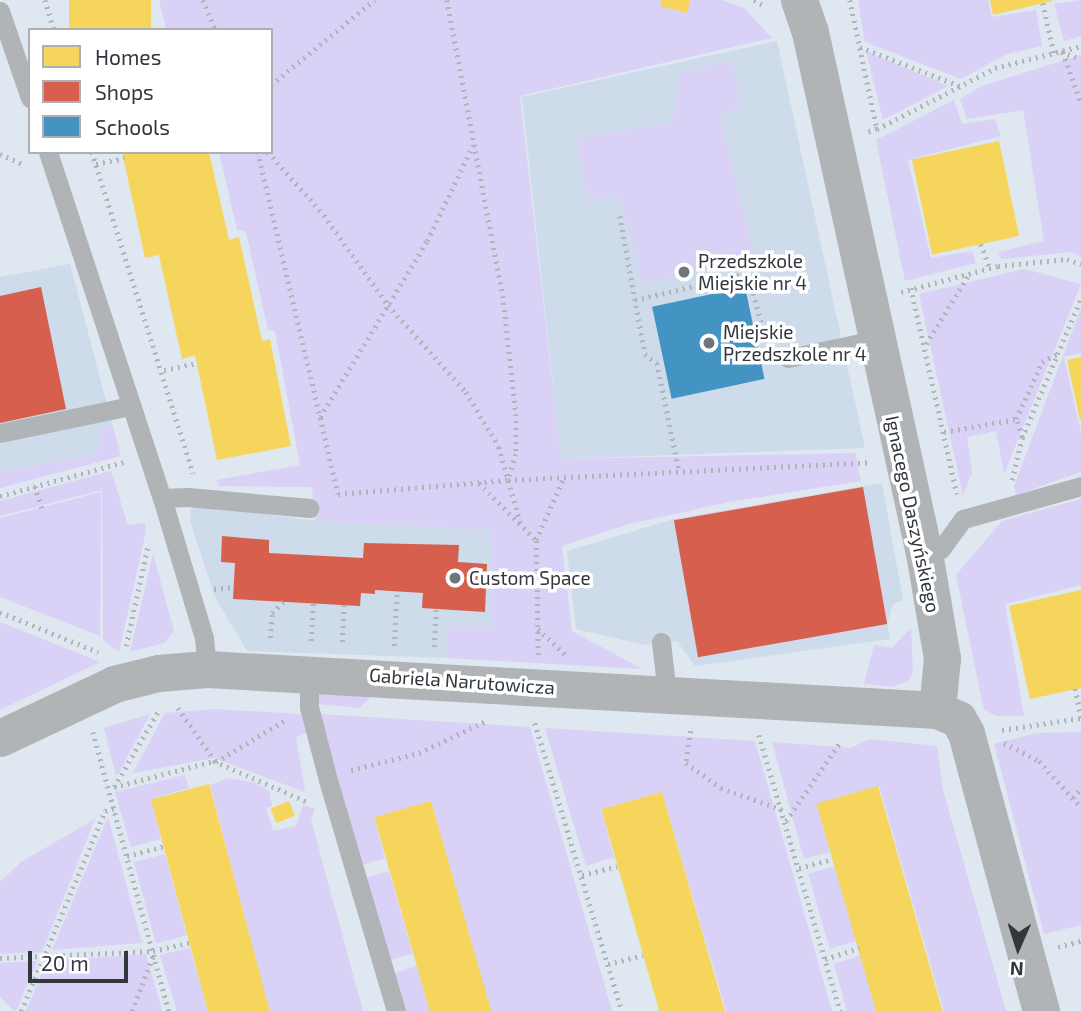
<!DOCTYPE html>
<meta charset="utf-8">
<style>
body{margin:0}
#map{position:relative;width:1081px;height:1011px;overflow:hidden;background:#dfe7f0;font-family:"Exo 2",sans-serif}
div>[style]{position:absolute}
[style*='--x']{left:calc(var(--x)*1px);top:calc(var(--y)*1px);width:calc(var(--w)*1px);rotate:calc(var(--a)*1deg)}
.built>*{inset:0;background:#cedbeb}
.green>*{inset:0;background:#d9d1f6;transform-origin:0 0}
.homes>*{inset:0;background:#f6d55c;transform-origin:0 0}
.shops>*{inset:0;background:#d6604d;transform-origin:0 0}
.schools>*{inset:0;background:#4393c3;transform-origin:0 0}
.path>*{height:4.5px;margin-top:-2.25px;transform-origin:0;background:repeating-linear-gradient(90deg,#b1b5b9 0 2px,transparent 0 7px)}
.service>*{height:19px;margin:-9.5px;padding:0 9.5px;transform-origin:9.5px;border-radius:9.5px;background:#b0b4b6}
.minor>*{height:37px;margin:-18.5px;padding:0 18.5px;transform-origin:18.5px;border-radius:18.5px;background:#b0b4b6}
.dots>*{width:19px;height:19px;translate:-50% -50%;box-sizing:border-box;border:4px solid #fff;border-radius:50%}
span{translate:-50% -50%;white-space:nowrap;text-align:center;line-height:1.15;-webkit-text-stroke:7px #fff;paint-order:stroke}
.poi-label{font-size:19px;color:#32373d}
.left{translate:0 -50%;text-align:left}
.street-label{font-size:19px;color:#32373d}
.legend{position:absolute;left:28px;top:28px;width:245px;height:126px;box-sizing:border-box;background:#fff;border:2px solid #adafb1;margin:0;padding:9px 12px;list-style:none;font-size:21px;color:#32373d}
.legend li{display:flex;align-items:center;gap:14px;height:35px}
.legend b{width:35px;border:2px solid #adafb1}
.north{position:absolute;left:983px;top:913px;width:70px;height:70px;-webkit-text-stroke:5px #fff;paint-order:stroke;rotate:183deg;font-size:19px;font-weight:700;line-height:28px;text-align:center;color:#32373d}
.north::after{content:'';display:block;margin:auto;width:24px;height:32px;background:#32373d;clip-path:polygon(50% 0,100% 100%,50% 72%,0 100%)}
.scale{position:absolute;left:28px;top:951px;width:100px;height:32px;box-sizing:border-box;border:4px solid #32373d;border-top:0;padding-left:9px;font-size:21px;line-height:24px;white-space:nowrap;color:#32373d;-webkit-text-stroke:5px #fff;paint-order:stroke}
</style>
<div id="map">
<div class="built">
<div style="clip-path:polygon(777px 41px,865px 448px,561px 459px,522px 97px)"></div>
<div style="clip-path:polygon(70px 264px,114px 431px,104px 425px,96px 454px,0 472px,0 277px)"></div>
<div style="clip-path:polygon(882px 483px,903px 600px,893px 604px,887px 624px,890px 639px,695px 666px,677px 641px,645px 645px,576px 629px,567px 551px,674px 519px)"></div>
<div style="clip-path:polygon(191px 503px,315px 521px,492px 530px,491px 627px,448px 625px,447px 658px,247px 651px,215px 597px,190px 521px)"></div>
</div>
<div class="green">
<div style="clip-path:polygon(159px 0,722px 0,744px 8px,772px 38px,520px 96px,561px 459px,855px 453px,861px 481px,729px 502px,629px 524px,562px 546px,572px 631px,642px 669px,447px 658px,447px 625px,491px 627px,492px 530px,315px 521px,312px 487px,219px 486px,217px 480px,300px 465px,275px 331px,268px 330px,246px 232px,237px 230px,219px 152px,271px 152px,271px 30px,166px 29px)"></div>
<div style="clip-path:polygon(858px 0,988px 0,992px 17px,1036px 10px,1042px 46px,1007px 54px,961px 79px,865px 42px)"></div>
<div style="clip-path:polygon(1081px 0,1081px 36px,1064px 41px,1054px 4px)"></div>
<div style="clip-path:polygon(866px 51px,948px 86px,883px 120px)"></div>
<div style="clip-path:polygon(1081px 55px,1081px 257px,1072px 252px,1001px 259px,998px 252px,1044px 241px,1023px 110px,967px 119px,960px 99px,982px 86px)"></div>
<div style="clip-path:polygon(731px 61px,742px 106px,719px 115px,755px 259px,643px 283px,619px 194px,588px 199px,577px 139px,673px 122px,679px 73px)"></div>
<div style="clip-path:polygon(954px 100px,962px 124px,995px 119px,1001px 136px,908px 160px,931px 258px,972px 251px,976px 263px,905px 281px,876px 140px)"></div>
<div style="clip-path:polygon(1024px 269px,1081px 284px,1004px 474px,996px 431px,967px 437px,972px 473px,963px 495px,919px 294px)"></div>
<div style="clip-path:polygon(1081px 308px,1081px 353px,1064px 357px,1081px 433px,1081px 472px,1016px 495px,1014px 486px)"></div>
<div style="clip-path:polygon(104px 424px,114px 431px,121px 456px,0 488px,0 472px,96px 454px)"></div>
<div style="clip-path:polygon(111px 471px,128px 525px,145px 523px,146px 531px,119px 652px,103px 640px,102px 490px,0 516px,0 501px)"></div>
<div style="clip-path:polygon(101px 492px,100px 636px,0 597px,0 518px)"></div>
<div style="clip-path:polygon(1081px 499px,1081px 585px,1005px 604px,1024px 716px,997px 716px,984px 710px,956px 575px,1002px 521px)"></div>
<div style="clip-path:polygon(153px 554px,174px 631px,164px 643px,130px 652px)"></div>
<div style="clip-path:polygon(0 622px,100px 662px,0 710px)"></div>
<div style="clip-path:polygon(911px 628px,913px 673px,908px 681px,893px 687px,864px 684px,874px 645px,892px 648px)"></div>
<div style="clip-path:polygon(317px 680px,383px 684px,360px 708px,318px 704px)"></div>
<div style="clip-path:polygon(214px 709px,302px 714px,307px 733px,296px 737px,305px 792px,214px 758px,133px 773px,165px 713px)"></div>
<div style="clip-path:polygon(150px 714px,119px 773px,116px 776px,104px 728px)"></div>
<div style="clip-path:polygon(320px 714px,530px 727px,612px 1011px,490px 1011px,431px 801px,374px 818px,385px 858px,362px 865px)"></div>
<div style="clip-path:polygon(545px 728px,755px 741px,832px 1011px,726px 1011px,662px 792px,601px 809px,614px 857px,586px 866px)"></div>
<div style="clip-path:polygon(1081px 732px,1081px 925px,1044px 934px,994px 744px,1037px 733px)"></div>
<div style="clip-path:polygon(870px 739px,937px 746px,943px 790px,1006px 1011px,944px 1011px,879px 786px,817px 804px,830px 852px,804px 859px,772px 742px,851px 748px)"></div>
<div style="clip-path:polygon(185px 775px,189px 788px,151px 799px,161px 839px,131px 847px,115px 792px)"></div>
<div style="clip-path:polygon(228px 778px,256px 783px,269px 791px,272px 806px,266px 808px,273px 831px,296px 826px,303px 805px,315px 809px,311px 820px,363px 1011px,269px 1011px,210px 785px)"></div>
<div style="clip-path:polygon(108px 817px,142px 943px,52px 950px)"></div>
<div style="clip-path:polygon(95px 819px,42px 952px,0 954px,0 882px,21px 862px)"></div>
<div style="left:165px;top:854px;width:84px;height:32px;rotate:75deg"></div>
<div style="left:835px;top:866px;width:78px;height:28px;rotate:74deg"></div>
<div style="left:389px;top:871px;width:86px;height:27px;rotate:74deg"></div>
<div style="clip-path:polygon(190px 948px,208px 1011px,177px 1011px,160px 955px)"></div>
<div style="clip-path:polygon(146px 954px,162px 1011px,26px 1011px,47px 961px)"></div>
<div style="clip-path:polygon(861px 955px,877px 1011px,847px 1011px,834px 964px)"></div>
<div style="clip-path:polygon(37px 961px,16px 1011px,14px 1011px,0 997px,0 963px)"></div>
<div style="clip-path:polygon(417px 966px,430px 1011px,403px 1011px,392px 974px)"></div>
</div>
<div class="homes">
<div style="left:69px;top:0;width:82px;height:31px"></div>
<div style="clip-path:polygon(662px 0,690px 0,687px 13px,660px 6px)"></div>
<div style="clip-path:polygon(990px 0,1052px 0,1052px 1px,993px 15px)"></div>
<div style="left:999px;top:141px;width:97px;height:89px;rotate:78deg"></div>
<div style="clip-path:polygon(122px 152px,209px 152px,229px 240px,239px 237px,262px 341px,270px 339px,291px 446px,217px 460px,195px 355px,182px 359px,159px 255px,145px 258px)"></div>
<div style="clip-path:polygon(1081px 357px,1081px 420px,1080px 420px,1067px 360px)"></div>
<div style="clip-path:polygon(1081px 590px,1081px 688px,1030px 699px,1009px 606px)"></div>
<div style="left:209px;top:784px;width:235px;height:60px;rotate:75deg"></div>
<div style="left:878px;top:786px;width:234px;height:64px;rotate:74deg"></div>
<div style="left:662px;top:792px;width:228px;height:63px;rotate:74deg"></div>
<div style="left:289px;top:801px;width:16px;height:20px;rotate:68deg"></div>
<div style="left:431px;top:801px;width:218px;height:59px;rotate:74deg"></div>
</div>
<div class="shops">
<div style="clip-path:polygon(41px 287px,66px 409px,0 423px,0 296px)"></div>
<div style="left:863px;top:487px;width:139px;height:192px;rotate:80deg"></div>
<div style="clip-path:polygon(222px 536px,269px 540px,269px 553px,363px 558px,364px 543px,459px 545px,458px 562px,487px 564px,485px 612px,422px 608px,423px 593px,375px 590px,375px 594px,361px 593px,360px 606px,233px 599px,235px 563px,221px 562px)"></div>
</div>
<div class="schools">
<div style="left:745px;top:287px;width:94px;height:95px;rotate:78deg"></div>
</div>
<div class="path">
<div style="--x:45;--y:0;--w:31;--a:73"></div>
<div style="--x:203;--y:0;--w:33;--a:67"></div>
<div style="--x:447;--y:0;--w:301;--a:79.3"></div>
<div style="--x:503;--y:296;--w:119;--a:83.7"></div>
<div style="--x:516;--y:414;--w:40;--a:90"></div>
<div style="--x:516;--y:454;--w:27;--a:107"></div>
<div style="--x:754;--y:0;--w:13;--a:29"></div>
<div style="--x:850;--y:0;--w:132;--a:78.2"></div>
<div style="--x:877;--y:129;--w:12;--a:160"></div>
<div style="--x:1043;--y:3;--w:51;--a:77.6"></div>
<div style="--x:860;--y:47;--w:107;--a:21.3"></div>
<div style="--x:1061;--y:52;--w:21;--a:19"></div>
<div style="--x:1063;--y:52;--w:54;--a:70.6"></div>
<div style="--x:271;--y:85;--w:134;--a:-39.5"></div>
<div style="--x:877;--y:129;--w:133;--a:-27.3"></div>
<div style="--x:995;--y:68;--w:89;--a:-14.3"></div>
<div style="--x:92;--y:152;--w:337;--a:72.5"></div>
<div style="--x:258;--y:152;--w:351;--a:76.8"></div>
<div style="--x:338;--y:494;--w:171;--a:-4.7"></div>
<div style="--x:508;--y:480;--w:363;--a:-2.8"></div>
<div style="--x:268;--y:152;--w:84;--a:48.4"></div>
<div style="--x:324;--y:215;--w:110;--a:54.6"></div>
<div style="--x:388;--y:305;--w:117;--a:48.1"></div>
<div style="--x:466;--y:392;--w:64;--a:59"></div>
<div style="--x:499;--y:447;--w:81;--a:74.2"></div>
<div style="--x:0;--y:154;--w:27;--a:24"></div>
<div style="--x:96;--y:164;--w:29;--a:-12"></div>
<div style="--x:620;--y:216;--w:140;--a:79.7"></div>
<div style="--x:645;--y:354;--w:15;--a:37"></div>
<div style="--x:657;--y:363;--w:109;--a:78.4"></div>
<div style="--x:981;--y:244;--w:27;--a:70"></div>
<div style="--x:911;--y:288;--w:211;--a:77.4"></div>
<div style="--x:901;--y:292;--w:100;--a:-15"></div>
<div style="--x:998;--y:266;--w:69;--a:-5.8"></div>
<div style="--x:1067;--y:259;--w:15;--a:20"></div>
<div style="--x:635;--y:300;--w:116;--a:-13.4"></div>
<div style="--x:748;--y:273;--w:73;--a:74.8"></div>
<div style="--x:926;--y:344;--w:82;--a:-58.4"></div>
<div style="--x:164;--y:370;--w:33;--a:-12"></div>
<div style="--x:320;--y:417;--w:206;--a:-58.7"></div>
<div style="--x:427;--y:241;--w:106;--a:-64.4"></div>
<div style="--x:944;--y:432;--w:73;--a:-10.2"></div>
<div style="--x:1022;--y:437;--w:19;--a:-108"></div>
<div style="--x:1016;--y:419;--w:63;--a:-65.5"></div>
<div style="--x:1042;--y:362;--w:17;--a:-28"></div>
<div style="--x:1012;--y:480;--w:43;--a:-76.6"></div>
<div style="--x:1022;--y:438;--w:152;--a:-67.1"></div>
<div style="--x:479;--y:483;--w:81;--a:45"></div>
<div style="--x:35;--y:486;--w:23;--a:72"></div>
<div style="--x:0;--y:496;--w:129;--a:-15.3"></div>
<div style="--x:214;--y:589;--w:20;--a:-6"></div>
<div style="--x:0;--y:612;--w:106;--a:22.2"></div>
<div style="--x:538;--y:629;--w:37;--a:43"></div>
<div style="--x:270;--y:638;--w:25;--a:-85"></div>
<div style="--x:272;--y:613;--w:16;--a:-45"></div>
<div style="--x:311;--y:641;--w:38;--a:-87"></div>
<div style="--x:342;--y:642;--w:37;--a:-87"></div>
<div style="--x:126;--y:646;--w:103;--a:-77.7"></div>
<div style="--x:394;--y:646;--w:55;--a:-86.9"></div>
<div style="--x:434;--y:647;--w:38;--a:-87"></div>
<div style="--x:538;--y:655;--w:115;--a:-91"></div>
<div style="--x:536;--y:540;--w:69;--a:-66"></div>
<div style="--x:178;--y:708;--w:66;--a:54.9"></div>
<div style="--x:216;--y:762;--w:83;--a:-31.2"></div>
<div style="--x:535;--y:723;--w:301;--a:73.2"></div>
<div style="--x:1002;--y:730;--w:80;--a:-8.6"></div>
<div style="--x:1081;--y:718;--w:30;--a:-102"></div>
<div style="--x:691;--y:731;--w:32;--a:99"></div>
<div style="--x:686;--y:763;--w:43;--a:35.5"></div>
<div style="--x:721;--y:788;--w:66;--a:19.5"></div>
<div style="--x:93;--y:732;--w:289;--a:74.8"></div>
<div style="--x:759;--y:735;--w:288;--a:73.6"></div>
<div style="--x:1004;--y:743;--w:39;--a:27"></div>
<div style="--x:1039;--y:761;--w:62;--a:47.6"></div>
<div style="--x:351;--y:770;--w:70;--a:-14"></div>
<div style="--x:419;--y:753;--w:74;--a:-25.5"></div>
<div style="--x:114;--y:787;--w:103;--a:-14.6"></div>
<div style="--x:214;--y:761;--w:103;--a:23.6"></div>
<div style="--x:114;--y:787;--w:89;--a:-59.7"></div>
<div style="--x:1073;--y:798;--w:13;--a:-51"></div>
<div style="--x:786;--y:821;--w:97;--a:-55.5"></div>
<div style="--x:127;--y:856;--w:38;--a:-15"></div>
<div style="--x:799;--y:868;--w:35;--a:-15"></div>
<div style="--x:582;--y:875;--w:36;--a:-14"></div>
<div style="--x:1058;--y:947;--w:24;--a:-15"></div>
<div style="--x:0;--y:958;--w:153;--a:-2.6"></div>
<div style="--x:153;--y:951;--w:37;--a:-13"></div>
<div style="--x:825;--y:959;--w:36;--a:-18"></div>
<div style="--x:608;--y:964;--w:36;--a:-14"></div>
<div style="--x:21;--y:1011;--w:217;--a:-67.2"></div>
<div style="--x:105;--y:811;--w:9;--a:-18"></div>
<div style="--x:132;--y:1011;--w:59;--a:-69.1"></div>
</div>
<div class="service">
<div style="--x:0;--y:11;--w:92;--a:71"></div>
<div style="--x:48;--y:152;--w:364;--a:71.8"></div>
<div style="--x:162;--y:498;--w:146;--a:73.3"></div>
<div style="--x:204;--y:638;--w:31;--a:84"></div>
<div style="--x:788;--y:358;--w:90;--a:-11.6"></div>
<div style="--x:0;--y:433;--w:133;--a:-11.7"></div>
<div style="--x:162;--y:498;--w:26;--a:-2"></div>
<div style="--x:188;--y:497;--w:122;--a:5.2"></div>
<div style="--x:924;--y:553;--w:17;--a:-13"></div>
<div style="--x:941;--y:549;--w:37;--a:-54"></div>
<div style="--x:963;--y:519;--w:123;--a:-15.6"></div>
<div style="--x:661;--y:642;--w:52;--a:83.4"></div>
<div style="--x:309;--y:671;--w:36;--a:90"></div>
<div style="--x:309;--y:707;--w:75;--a:75.4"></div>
<div style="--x:328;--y:780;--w:241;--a:73.6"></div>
</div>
<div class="minor">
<div style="--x:799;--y:0;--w:34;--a:71"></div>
<div style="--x:810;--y:32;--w:533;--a:77.66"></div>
<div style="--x:924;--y:553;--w:107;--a:80.3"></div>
<div style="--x:942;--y:658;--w:52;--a:95.5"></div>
<div style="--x:0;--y:738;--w:126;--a:-25.3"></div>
<div style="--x:114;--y:684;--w:45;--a:-14"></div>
<div style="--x:158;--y:673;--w:49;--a:-4.7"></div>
<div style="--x:207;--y:669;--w:731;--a:3.21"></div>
<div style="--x:937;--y:710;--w:23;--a:23"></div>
<div style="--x:958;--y:719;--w:16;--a:60"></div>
<div style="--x:966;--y:733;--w:288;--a:74.9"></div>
</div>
<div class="dots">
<div style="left:684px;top:272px;background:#6f757c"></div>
<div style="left:709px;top:343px;background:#6f757c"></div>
<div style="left:455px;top:578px;background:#6f757c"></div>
</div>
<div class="poi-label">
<span class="left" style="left:698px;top:272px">Przedszkole<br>Miejskie nr 4</span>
<span class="left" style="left:723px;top:343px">Miejskie<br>Przedszkole nr 4</span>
<span class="left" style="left:469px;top:578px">Custom Space</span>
</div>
<div class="street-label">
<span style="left:913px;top:514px;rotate:78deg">Ignacego Daszyńskiego</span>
<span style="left:462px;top:681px;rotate:4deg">Gabriela Narutowicza</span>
</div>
<ul class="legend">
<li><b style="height:19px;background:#f6d55c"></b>Homes</li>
<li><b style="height:19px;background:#d6604d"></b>Shops</li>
<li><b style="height:19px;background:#4393c3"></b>Schools</li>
</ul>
<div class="north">N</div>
<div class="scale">20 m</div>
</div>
